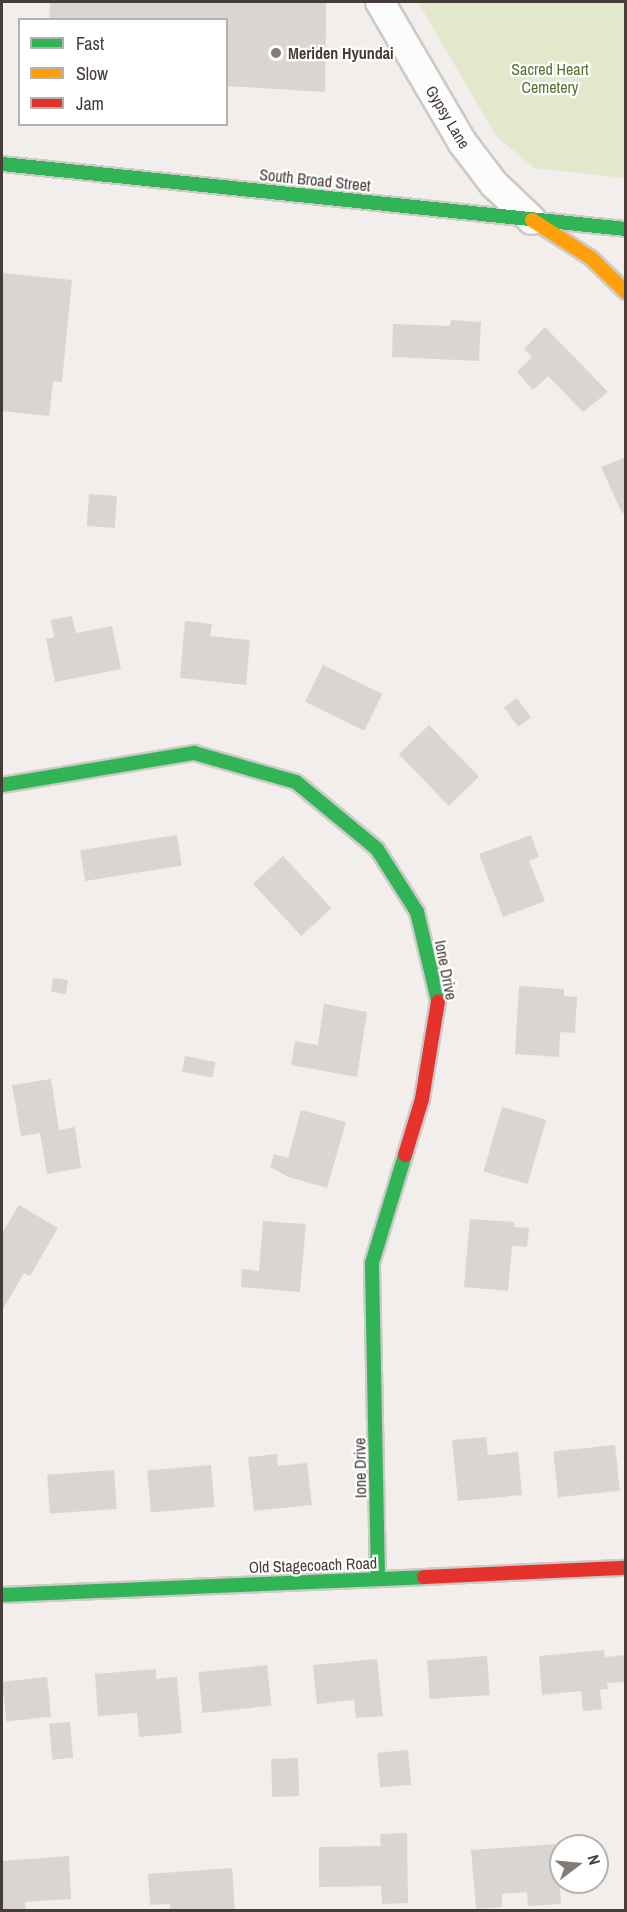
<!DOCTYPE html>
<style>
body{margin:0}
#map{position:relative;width:627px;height:1912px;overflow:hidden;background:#f1eeeb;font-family:"Archivo Narrow",sans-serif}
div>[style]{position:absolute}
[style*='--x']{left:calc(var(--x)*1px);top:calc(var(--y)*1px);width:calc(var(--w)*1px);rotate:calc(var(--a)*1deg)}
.green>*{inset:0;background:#e3e8cd}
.building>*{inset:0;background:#d9d5d2;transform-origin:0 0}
.roads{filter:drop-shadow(2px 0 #cdcac7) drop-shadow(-2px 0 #cdcac7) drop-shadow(0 2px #cdcac7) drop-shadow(0 -2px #cdcac7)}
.street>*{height:28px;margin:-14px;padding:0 14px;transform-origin:14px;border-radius:14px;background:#fdfcfc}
.fast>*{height:14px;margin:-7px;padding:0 7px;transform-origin:7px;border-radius:7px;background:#30b455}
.slow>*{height:14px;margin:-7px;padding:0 7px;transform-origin:7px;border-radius:7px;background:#ff9f0a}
.jam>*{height:14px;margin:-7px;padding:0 7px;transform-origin:7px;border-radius:7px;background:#e5322d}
.dots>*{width:16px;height:16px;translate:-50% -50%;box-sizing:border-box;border:3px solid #fff;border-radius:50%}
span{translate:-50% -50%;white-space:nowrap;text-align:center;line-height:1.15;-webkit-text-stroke:4.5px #fff;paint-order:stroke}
.poi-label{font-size:16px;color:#463d38;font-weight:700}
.left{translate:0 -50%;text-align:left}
.park-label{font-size:16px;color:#577230}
.street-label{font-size:16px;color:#463d38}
.frame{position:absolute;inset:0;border:3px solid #463d38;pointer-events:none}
.legend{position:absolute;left:18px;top:18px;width:210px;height:108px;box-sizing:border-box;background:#fff;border:2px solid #b5b1af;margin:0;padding:8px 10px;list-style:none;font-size:18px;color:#463d38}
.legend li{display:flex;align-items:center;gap:12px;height:30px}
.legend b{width:30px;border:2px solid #b5b1af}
.north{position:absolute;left:549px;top:1834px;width:60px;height:60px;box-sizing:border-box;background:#fff;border:2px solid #b5b1af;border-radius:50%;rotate:74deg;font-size:16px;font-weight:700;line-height:24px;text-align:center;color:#463d38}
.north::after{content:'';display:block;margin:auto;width:21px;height:27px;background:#827b77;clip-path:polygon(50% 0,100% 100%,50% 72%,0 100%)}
</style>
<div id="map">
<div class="green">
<div style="clip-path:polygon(418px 2px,625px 2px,625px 178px,534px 168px,496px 136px)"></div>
</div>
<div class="building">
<div style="clip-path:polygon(50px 2px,326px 2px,325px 92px,226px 86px,226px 20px,49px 20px)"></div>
<div style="clip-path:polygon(2px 273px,72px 280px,62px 382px,53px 381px,49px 416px,2px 411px)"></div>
<div style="clip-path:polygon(451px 320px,481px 322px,479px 361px,392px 357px,393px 324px,450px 326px)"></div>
<div style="clip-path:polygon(545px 327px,608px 392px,583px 412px,548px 376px,533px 390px,517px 372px,532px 357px,524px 349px)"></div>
<div style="clip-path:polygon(626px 457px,626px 512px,622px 513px,601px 467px)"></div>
<div style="left:89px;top:494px;width:28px;height:32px;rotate:4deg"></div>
<div style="clip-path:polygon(72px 616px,76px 633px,112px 626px,121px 669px,55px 682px,46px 639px,54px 637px,51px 620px)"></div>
<div style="clip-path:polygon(185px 621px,212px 624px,210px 636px,250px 640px,246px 685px,180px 678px)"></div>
<div style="left:323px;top:665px;width:66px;height:41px;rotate:26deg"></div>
<div style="left:517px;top:698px;width:24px;height:16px;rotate:54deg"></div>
<div style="left:429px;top:725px;width:72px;height:42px;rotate:46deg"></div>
<div style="left:177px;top:835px;width:31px;height:98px;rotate:81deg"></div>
<div style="clip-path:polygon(531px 835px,539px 857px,529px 861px,545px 901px,503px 917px,479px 854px)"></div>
<div style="left:283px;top:856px;width:71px;height:41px;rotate:47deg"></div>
<div style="left:53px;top:978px;width:15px;height:14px;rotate:8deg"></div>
<div style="clip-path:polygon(519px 986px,564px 989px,564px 996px,577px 997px,575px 1033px,560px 1032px,559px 1057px,515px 1054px)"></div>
<div style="clip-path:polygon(324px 1004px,367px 1012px,357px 1077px,291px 1065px,295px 1041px,318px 1045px)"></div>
<div style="left:185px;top:1056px;width:31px;height:16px;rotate:11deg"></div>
<div style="clip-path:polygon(51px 1079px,59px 1130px,75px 1127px,81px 1168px,47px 1174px,40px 1133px,21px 1136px,12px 1085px)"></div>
<div style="left:502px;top:1107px;width:46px;height:67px;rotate:16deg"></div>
<div style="clip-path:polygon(301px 1110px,346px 1122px,327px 1188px,289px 1177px,270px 1167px,274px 1154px,288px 1158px)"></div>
<div style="clip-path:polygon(19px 1205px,58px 1228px,30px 1276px,24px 1273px,2px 1311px,2px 1233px)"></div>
<div style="clip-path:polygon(470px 1219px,514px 1222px,514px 1227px,529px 1228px,527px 1247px,512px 1246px,508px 1291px,464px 1287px)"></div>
<div style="clip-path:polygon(263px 1221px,306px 1224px,300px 1292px,241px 1287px,242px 1269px,259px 1271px)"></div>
<div style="clip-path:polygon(486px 1437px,488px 1455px,518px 1452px,522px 1495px,458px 1501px,452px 1440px)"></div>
<div style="left:615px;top:1445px;width:46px;height:62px;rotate:84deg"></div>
<div style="clip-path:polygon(277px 1454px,278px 1466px,307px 1463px,312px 1505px,254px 1511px,248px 1457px)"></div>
<div style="left:211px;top:1465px;width:42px;height:64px;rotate:85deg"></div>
<div style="left:114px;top:1470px;width:39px;height:67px;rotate:86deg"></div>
<div style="clip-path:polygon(604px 1650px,605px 1657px,626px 1655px,626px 1682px,607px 1683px,608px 1689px,600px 1690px,602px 1709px,583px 1711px,581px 1691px,542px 1695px,539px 1656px)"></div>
<div style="left:487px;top:1656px;width:39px;height:60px;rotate:86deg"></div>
<div style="clip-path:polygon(377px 1659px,383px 1716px,356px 1718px,354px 1700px,317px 1704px,313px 1665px)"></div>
<div style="left:267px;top:1665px;width:41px;height:69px;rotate:84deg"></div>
<div style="clip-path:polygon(156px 1669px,156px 1679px,177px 1677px,182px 1733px,139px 1737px,137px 1713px,98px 1716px,95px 1674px)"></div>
<div style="left:47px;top:1677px;width:40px;height:45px;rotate:84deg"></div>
<div style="left:70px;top:1722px;width:36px;height:21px;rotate:85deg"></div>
<div style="left:408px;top:1750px;width:35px;height:31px;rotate:85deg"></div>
<div style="left:298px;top:1758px;width:38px;height:27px;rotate:88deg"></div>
<div style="clip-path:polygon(407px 1833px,408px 1903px,382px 1904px,381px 1886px,319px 1887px,319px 1847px,381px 1846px,380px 1834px)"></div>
<div style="clip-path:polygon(557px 1844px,561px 1904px,528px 1906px,527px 1892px,502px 1894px,502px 1907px,476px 1909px,471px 1850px)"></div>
<div style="clip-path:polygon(69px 1856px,71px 1899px,25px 1902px,26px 1910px,2px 1910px,2px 1861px)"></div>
<div style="clip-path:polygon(232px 1868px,235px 1910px,170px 1910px,170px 1904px,150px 1905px,148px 1874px)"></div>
</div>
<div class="roads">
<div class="street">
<div style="--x:380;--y:2;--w:162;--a:59.6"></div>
<div style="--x:462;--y:142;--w:53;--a:52.7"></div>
<div style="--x:494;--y:184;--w:52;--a:43.5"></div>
</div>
<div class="fast">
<div style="--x:2;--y:164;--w:627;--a:5.95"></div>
<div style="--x:2;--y:785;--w:195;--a:-9.5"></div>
<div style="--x:194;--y:753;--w:106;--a:15.9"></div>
<div style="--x:296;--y:782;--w:105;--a:39.6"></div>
<div style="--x:377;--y:849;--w:75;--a:57.6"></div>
<div style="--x:417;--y:912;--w:91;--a:76.7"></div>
<div style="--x:378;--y:1579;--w:316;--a:-91.1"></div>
<div style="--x:372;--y:1263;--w:113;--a:-73"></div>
<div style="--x:2;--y:1595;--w:422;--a:-2.4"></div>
</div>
<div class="slow">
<div style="--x:532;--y:220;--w:70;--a:32.8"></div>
<div style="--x:591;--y:258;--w:49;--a:44.2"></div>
</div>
<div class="jam">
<div style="--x:405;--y:1155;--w:59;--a:-73.1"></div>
<div style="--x:422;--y:1099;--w:99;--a:-80.7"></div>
<div style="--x:424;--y:1577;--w:202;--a:-2.6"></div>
</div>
</div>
<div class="dots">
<div style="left:276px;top:53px;background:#827b77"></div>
</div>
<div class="poi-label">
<span class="left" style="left:288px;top:53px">Meriden Hyundai</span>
</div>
<div class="park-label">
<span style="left:550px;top:78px">Sacred Heart<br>Cemetery</span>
</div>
<div class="street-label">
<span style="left:448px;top:117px;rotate:59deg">Gypsy Lane</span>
<span style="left:315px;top:180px;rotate:6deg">South Broad Street</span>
<span style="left:446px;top:970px;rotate:79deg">Ione Drive</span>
<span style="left:360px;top:1468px;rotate:-91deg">Ione Drive</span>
<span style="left:313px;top:1565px;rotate:-2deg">Old Stagecoach Road</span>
</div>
<div class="frame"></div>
<ul class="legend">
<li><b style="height:8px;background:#30b455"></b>Fast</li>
<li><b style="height:8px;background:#ff9f0a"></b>Slow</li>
<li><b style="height:8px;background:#e5322d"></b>Jam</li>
</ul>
<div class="north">N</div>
</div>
